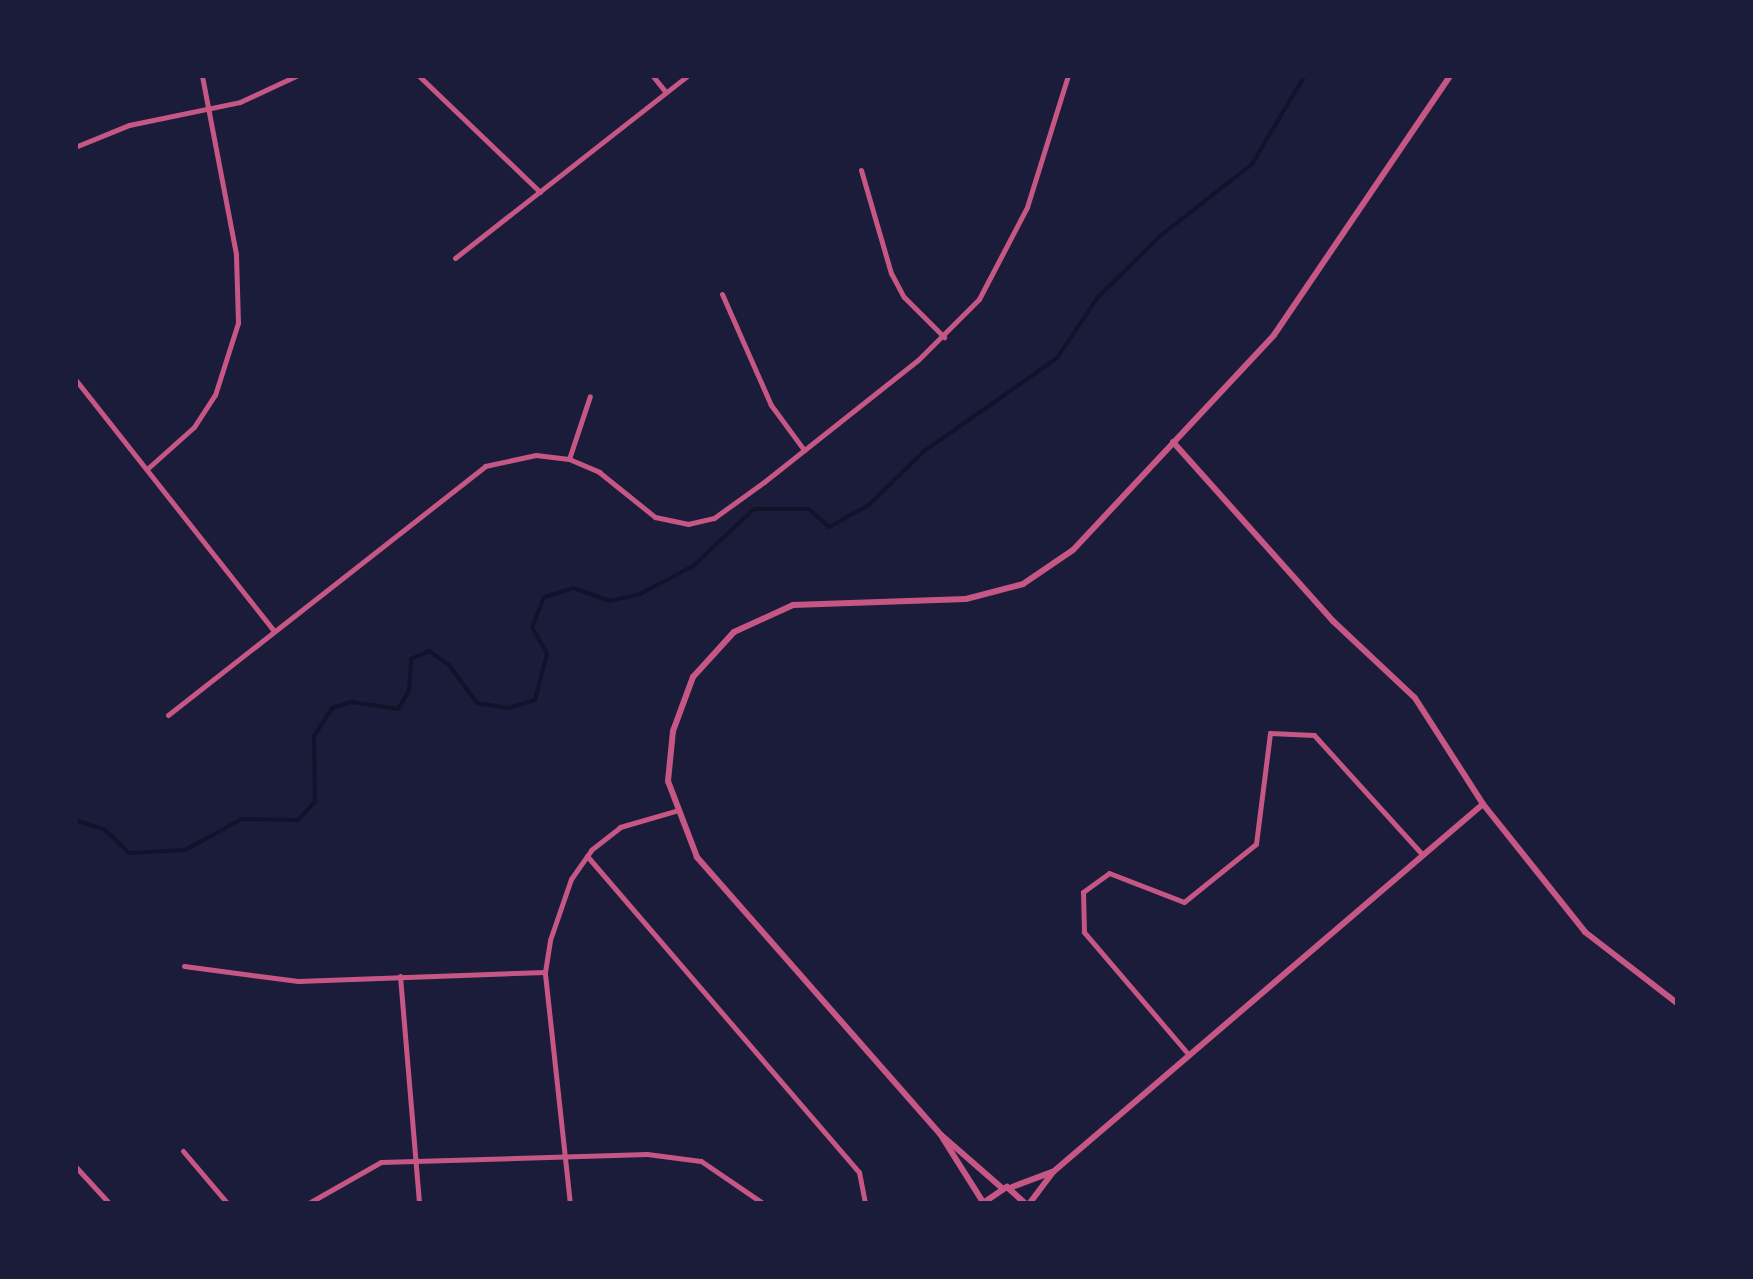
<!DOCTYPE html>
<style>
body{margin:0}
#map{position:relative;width:1753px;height:1279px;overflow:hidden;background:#1b1b3a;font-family:Mulish,sans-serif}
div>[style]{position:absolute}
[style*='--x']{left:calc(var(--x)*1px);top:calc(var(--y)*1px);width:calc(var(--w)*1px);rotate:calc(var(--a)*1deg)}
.stream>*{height:4px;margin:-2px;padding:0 2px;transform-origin:2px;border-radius:2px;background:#12122b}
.minor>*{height:5px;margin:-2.5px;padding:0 2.5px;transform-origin:2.5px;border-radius:2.5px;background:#c65784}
.tertiary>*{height:6px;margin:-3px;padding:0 3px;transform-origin:3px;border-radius:3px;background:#c65784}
span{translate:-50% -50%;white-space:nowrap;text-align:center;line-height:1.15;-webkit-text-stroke:10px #1b1b3a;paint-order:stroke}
.frame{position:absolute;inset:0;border:78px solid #1b1b3a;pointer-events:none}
</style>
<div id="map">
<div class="stream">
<div style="--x:75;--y:820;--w:32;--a:18"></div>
<div style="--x:105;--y:830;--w:33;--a:44"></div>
<div style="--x:129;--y:853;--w:56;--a:-3.1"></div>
<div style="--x:185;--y:850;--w:65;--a:-28.5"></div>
<div style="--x:242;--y:819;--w:56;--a:1"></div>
<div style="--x:298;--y:820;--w:25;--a:-47"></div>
<div style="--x:315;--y:802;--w:66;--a:-90.9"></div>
<div style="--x:314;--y:736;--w:33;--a:-57"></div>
<div style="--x:332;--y:708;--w:20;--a:-18"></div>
<div style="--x:351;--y:702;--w:48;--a:8.5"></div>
<div style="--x:398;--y:709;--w:21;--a:-59"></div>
<div style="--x:409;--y:691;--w:32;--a:-86"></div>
<div style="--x:411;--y:659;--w:20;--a:-24"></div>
<div style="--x:429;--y:651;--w:24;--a:35"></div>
<div style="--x:449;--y:665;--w:47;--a:53.6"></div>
<div style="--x:477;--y:703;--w:32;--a:9"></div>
<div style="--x:509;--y:708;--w:27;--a:-17"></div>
<div style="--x:535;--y:700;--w:48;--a:-75.4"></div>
<div style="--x:547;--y:654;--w:31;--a:-119"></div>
<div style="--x:532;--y:627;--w:32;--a:-68"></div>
<div style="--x:544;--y:597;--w:31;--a:-17"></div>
<div style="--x:574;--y:588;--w:38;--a:20"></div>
<div style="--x:610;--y:601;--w:31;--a:-13"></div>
<div style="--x:640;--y:594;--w:60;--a:-27.8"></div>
<div style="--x:693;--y:566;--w:83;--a:-43.1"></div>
<div style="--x:754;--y:509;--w:55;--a:0"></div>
<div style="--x:809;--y:509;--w:27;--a:42"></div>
<div style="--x:829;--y:527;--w:46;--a:-28.8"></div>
<div style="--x:869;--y:505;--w:76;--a:-44.5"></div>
<div style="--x:923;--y:452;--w:164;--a:-35"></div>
<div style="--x:1057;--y:358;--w:73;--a:-56.1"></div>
<div style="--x:1098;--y:297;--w:87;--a:-44.5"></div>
<div style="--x:1160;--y:236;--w:117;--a:-38"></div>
<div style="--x:1252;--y:164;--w:104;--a:-59.2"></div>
</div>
<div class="minor">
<div style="--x:418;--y:75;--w:169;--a:43.8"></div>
<div style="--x:652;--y:75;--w:22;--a:51"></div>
<div style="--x:75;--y:147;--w:58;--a:-22.2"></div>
<div style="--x:129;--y:125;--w:113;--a:-11.7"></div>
<div style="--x:240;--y:102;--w:64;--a:-25"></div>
<div style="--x:861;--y:170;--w:107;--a:73.8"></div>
<div style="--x:891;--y:273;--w:27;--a:62"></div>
<div style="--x:904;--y:297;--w:57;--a:45"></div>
<div style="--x:455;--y:258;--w:296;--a:-38.1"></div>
<div style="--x:722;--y:294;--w:121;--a:66.2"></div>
<div style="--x:771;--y:405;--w:56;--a:53.7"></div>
<div style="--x:75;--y:379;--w:321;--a:51.7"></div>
<div style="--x:569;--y:459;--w:66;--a:-71.6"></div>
<div style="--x:147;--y:469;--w:63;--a:-41.8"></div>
<div style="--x:194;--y:427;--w:38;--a:-57"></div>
<div style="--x:215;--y:395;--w:76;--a:-72.3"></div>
<div style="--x:238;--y:323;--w:69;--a:-91.7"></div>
<div style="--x:236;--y:254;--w:182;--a:-100.8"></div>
<div style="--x:168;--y:715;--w:403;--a:-38.1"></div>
<div style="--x:485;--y:466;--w:52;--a:-12.2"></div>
<div style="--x:536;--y:455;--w:33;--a:7"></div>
<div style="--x:569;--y:459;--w:33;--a:23"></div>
<div style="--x:599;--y:472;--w:72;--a:38.8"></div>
<div style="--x:655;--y:517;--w:34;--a:12"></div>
<div style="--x:688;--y:524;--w:27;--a:-13"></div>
<div style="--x:714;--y:518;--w:62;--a:-35.8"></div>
<div style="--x:764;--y:482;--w:196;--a:-38.4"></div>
<div style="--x:918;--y:360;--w:86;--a:-45"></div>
<div style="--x:979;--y:299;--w:104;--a:-62.4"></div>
<div style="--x:1027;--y:207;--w:138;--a:-72.7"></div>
<div style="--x:587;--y:856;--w:417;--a:49.3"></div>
<div style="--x:859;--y:1172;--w:33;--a:79"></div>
<div style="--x:184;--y:966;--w:115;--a:7.5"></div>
<div style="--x:298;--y:981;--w:247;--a:-2.1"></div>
<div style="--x:400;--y:976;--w:229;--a:85.2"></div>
<div style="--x:1189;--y:1055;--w:162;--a:-130.5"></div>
<div style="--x:1084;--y:932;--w:40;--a:-91.4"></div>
<div style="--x:1083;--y:892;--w:32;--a:-36"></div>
<div style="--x:1109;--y:873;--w:80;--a:21.1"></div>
<div style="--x:1184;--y:902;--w:92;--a:-38.9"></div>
<div style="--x:1256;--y:844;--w:112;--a:-82.8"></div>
<div style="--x:1270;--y:733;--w:44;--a:2.6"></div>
<div style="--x:1314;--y:735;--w:161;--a:47.8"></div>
<div style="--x:183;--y:1151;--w:70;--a:49.7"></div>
<div style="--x:75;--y:1166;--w:52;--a:47.4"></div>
<div style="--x:307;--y:1204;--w:85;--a:-29.6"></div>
<div style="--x:381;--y:1162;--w:266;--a:-1.7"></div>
<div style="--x:647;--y:1154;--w:54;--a:7.4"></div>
<div style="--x:701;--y:1161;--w:76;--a:34.3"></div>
<div style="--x:570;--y:1204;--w:233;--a:-96.2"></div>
<div style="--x:545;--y:972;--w:32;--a:-81"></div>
<div style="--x:550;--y:940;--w:65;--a:-71"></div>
<div style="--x:571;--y:879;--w:35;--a:-55"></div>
<div style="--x:591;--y:850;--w:37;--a:-38"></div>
<div style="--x:620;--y:827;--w:57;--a:-16.2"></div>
</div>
<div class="tertiary">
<div style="--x:1173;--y:442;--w:240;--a:48.2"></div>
<div style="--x:1333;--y:621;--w:112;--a:43.2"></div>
<div style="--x:1415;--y:698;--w:126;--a:57.3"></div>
<div style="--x:1483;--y:804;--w:164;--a:51.4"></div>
<div style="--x:1585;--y:932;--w:118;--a:37.7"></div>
<div style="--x:942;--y:1137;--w:77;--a:57.8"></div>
<div style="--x:1012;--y:1187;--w:43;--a:-20.6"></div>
<div style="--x:1002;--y:1188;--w:81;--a:-139"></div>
<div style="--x:941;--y:1135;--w:370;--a:-131.3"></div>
<div style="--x:697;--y:857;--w:81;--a:-110.9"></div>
<div style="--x:668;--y:781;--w:50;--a:-84.3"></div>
<div style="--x:673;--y:731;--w:58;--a:-69.7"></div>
<div style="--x:693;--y:677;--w:61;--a:-47.7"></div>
<div style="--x:734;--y:632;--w:65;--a:-24.6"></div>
<div style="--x:793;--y:605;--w:173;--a:-2"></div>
<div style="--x:966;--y:599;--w:59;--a:-14.7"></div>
<div style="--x:1023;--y:584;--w:60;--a:-34.2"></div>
<div style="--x:1073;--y:550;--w:294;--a:-46.9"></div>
<div style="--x:1274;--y:335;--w:315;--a:-55.8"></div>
<div style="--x:983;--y:1203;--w:29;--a:-34"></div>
<div style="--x:1007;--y:1187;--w:25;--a:42"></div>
<div style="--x:1029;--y:1204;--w:40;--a:-53"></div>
<div style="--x:1053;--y:1172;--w:566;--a:-40.56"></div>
</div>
<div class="frame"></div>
</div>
